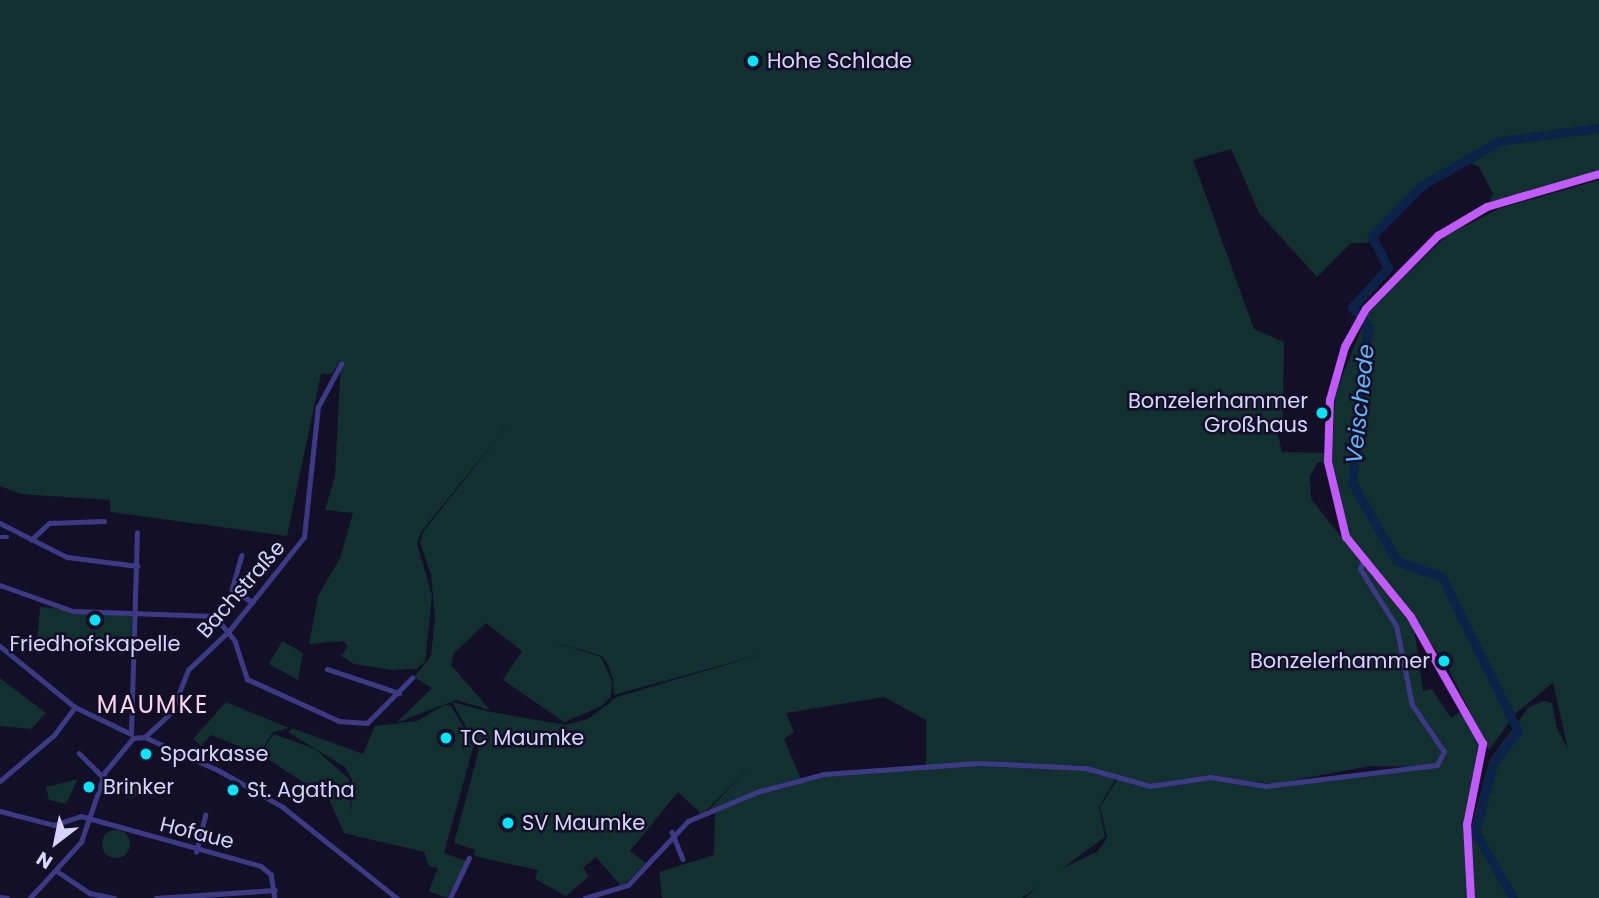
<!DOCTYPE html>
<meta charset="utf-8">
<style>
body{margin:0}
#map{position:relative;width:1599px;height:898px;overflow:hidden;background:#130f26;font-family:Poppins,sans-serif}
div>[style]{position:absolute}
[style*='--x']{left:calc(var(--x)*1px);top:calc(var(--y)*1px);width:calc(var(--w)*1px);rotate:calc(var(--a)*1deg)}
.green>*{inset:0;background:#12302f}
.round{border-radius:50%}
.river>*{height:9px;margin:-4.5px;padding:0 4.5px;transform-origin:4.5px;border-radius:4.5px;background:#0c2248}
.minor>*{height:4.5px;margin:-2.25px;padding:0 2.25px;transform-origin:2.25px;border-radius:2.25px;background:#3d3a85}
.primary>*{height:8px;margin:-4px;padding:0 4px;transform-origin:4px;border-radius:4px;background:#c25bff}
.dots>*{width:19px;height:19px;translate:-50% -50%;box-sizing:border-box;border:4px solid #130f26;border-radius:50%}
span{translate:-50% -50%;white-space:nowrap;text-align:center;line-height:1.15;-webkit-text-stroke:5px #130f26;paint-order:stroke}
.poi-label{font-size:21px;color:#d9d4ff}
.left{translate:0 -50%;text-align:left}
.right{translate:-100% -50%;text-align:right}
.street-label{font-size:21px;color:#d9d4ff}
.water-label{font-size:23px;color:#62b6ff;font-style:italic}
.quarter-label{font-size:24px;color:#ffd6f0;letter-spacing:2px}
.north{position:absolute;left:21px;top:807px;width:70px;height:70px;-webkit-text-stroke:5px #130f26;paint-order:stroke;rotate:212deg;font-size:19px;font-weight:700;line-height:28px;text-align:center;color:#d9d4ff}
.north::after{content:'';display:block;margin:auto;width:24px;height:32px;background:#d9d4ff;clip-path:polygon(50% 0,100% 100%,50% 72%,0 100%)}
</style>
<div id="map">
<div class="green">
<div style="clip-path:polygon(0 0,1599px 0,1599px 170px,1489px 202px,1493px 194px,1479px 167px,1468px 162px,1420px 193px,1367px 243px,1351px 243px,1317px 277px,1259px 213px,1231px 149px,1193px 160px,1254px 329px,1284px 342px,1283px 423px,1276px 426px,1282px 452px,1324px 453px,1325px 463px,1318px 462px,1310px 476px,1311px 499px,1414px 628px,1423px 691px,1432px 689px,1451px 718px,1463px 710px,1479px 740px,1464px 826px,1469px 898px,1025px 898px,1053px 873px,1098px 851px,1107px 838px,1100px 807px,1118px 778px,1158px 787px,1210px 778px,1258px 786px,1438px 767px,1370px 766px,1274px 784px,1210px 776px,1158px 786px,1080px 765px,926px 765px,926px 720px,884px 697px,786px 713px,794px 732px,784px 739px,801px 779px,707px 812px,749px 767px,702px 815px,678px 792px,630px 851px,646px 863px,622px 887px,596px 857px,583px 868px,589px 876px,566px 896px,535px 879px,538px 870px,474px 856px,475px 850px,454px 843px,479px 750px,452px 702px,486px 711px,565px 725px,588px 719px,617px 697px,762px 654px,614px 695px,613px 680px,608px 665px,602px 656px,549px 640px,601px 657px,612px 681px,611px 696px,602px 706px,564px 722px,503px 680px,522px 651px,486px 623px,454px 653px,451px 665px,490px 710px,456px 700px,396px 723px,432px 688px,414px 677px,431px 656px,435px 618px,431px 575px,420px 542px,423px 532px,515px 416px,421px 532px,417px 543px,432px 596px,425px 662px,416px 669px,391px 670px,354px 664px,341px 656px,348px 646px,343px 641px,309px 644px,318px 596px,340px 558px,353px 513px,325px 510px,335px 476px,341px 360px,331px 374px,321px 374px,287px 536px,110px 512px,110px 500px,21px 494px,0 486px)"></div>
<div style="clip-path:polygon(1599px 180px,1599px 898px,1474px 898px,1469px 836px,1489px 761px,1529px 707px,1544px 701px,1552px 703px,1557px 728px,1568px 749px,1553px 683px,1516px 713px,1489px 750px,1445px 662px,1347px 533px,1332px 464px,1335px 394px,1368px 312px,1447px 235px,1501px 208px)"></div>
<div style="clip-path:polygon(40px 607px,132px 616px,131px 645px,37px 645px)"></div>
<div style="clip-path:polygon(282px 641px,303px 653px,298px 680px,269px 664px)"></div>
<div style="clip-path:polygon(0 678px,46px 713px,31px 729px,0 726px)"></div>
<div style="clip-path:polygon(226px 702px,289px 728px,273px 732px,259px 754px,211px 735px,201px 746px,193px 739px)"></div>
<div style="clip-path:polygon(444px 705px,451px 706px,474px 744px,444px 853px,467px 861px,447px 898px,429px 891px,438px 868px,429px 866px,424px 852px,344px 833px,329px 799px,260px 754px,274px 734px,315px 749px,349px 779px,351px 814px,352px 780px,345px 767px,288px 732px,292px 728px,363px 754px,375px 726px,417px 721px)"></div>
<div style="clip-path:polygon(969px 764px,1080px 767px,1116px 778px,1099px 807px,1105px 837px,1022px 898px,662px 898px,659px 872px,714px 855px,715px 813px,756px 793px,826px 775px)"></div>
<div style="clip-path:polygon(78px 779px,66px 804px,49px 800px,46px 787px)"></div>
<div class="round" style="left:121px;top:780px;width:18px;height:18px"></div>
<div class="round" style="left:102px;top:830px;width:28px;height:28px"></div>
</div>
<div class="river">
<div style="--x:1513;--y:898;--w:76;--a:-119.9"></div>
<div style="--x:1475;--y:832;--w:71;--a:-75.4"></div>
<div style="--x:1493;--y:763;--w:41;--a:-52"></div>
<div style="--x:1518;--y:731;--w:172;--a:-116.3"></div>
<div style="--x:1442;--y:577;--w:48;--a:-160.4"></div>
<div style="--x:1397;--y:561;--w:90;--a:-120"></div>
<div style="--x:1352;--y:483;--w:158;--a:-84.2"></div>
<div style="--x:1368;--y:326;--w:25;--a:-130"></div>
<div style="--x:1352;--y:307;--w:53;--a:-47.3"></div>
<div style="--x:1388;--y:268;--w:36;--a:-117"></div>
<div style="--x:1372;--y:236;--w:70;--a:-45.6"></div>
<div style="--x:1421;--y:186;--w:90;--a:-30"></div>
<div style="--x:1499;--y:141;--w:101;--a:-7.4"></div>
</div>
<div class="minor">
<div style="--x:0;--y:523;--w:75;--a:26.9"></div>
<div style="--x:67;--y:557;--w:71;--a:7.3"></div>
<div style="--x:0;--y:537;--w:7;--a:0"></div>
<div style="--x:31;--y:540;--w:25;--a:-43"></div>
<div style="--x:49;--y:523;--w:55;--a:-2.1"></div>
<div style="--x:242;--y:555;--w:36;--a:106"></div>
<div style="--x:232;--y:590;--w:24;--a:30"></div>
<div style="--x:0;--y:585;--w:77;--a:19.6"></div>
<div style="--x:73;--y:611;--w:142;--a:2"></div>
<div style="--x:215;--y:616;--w:32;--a:51"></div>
<div style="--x:235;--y:641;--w:40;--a:72"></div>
<div style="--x:247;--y:679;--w:101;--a:24.5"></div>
<div style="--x:339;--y:721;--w:28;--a:4"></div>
<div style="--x:367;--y:723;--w:64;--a:-45"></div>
<div style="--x:0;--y:646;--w:97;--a:39.1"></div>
<div style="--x:75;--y:707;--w:62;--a:25.7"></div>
<div style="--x:327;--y:669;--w:76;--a:18.4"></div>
<div style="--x:131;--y:733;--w:200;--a:-88.3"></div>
<div style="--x:145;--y:737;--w:35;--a:-43"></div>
<div style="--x:171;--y:713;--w:46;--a:-68.4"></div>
<div style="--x:188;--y:670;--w:57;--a:-43.6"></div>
<div style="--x:229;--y:631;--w:120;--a:-51.4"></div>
<div style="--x:304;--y:537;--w:131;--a:-83.9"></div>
<div style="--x:318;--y:407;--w:49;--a:-61.9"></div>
<div style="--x:133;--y:738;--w:12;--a:-5"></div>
<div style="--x:145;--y:737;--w:82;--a:24.4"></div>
<div style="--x:220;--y:771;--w:73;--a:29.7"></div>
<div style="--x:283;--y:807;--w:146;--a:38.6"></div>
<div style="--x:79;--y:753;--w:33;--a:45"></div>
<div style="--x:0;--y:781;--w:71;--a:-40.4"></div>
<div style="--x:54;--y:735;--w:35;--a:-53"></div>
<div style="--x:0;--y:811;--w:56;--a:14.5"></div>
<div style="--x:54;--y:825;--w:28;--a:-18"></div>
<div style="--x:81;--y:816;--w:187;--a:15.5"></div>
<div style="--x:261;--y:866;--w:13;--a:39"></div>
<div style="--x:271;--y:874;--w:24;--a:81"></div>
<div style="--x:672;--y:832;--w:29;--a:68"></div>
<div style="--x:196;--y:852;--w:38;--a:-76"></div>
<div style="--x:57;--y:871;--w:40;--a:34"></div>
<div style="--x:90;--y:893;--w:25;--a:12"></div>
<div style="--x:0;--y:897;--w:7;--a:8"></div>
<div style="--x:30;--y:898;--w:76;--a:-47.7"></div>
<div style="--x:81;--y:842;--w:74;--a:-71.1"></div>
<div style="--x:105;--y:772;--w:44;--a:-50.5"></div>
<div style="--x:156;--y:898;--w:119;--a:-3.8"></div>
<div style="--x:450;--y:898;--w:44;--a:-64.6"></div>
<div style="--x:585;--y:898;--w:45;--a:-16.8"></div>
<div style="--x:628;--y:885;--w:88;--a:-46.8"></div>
<div style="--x:688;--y:821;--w:75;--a:-22.8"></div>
<div style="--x:757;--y:792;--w:69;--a:-15"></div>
<div style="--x:824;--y:774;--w:155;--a:-4.1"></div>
<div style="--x:979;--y:763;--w:107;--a:2.7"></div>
<div style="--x:1086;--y:768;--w:66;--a:15.7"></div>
<div style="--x:1150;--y:786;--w:61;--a:-8.5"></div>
<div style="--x:1210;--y:777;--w:57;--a:9.1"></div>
<div style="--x:1266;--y:786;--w:172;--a:-7"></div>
<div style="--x:1437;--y:765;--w:15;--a:-62"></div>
<div style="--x:1444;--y:752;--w:57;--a:-124.2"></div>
<div style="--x:1412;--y:705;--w:81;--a:-101.4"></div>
<div style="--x:1396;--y:626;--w:67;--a:-122.3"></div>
<div style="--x:1360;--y:569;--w:9;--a:-69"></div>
</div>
<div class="primary">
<div style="--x:1471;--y:898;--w:73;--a:-93.1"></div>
<div style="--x:1467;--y:825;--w:83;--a:-78.8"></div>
<div style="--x:1483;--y:744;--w:146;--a:-119.6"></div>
<div style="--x:1411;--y:617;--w:103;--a:-129.1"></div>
<div style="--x:1346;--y:537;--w:77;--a:-103.5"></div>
<div style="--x:1328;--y:462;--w:62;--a:-88.2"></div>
<div style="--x:1330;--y:400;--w:55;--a:-74.2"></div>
<div style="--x:1345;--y:347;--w:43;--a:-61.1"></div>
<div style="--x:1366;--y:309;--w:103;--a:-45.4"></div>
<div style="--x:1438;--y:236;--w:57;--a:-30.6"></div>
<div style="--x:1487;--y:207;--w:117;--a:-16.4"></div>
</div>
<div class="dots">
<div style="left:753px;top:61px;background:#00e5ff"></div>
<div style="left:1322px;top:413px;background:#00e5ff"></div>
<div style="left:95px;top:620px;background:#00e5ff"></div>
<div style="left:1444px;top:661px;background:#00e5ff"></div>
<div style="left:446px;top:738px;background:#00e5ff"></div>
<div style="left:146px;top:754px;background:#00e5ff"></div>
<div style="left:89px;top:787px;background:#00e5ff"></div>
<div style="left:233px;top:790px;background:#00e5ff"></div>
<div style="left:508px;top:823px;background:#00e5ff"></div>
</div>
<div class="poi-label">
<span class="left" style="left:767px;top:61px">Hohe Schlade</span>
<span class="right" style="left:1308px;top:413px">Bonzelerhammer<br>Großhaus</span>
<span style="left:95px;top:644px">Friedhofskapelle</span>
<span class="right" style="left:1430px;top:661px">Bonzelerhammer</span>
<span class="left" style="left:460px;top:738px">TC Maumke</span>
<span class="left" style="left:160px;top:754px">Sparkasse</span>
<span class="left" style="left:103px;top:787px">Brinker</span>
<span class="left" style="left:247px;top:790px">St. Agatha</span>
<span class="left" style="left:522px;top:823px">SV Maumke</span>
</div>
<div class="street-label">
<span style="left:241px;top:589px;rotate:-49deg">Bachstraße</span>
<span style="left:197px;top:833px;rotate:14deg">Hofaue</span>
</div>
<div class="water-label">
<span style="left:1360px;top:404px;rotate:-84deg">Veischede</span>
</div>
<div class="quarter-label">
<span style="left:153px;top:705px">MAUMKE</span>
</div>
<div class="north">N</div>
</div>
